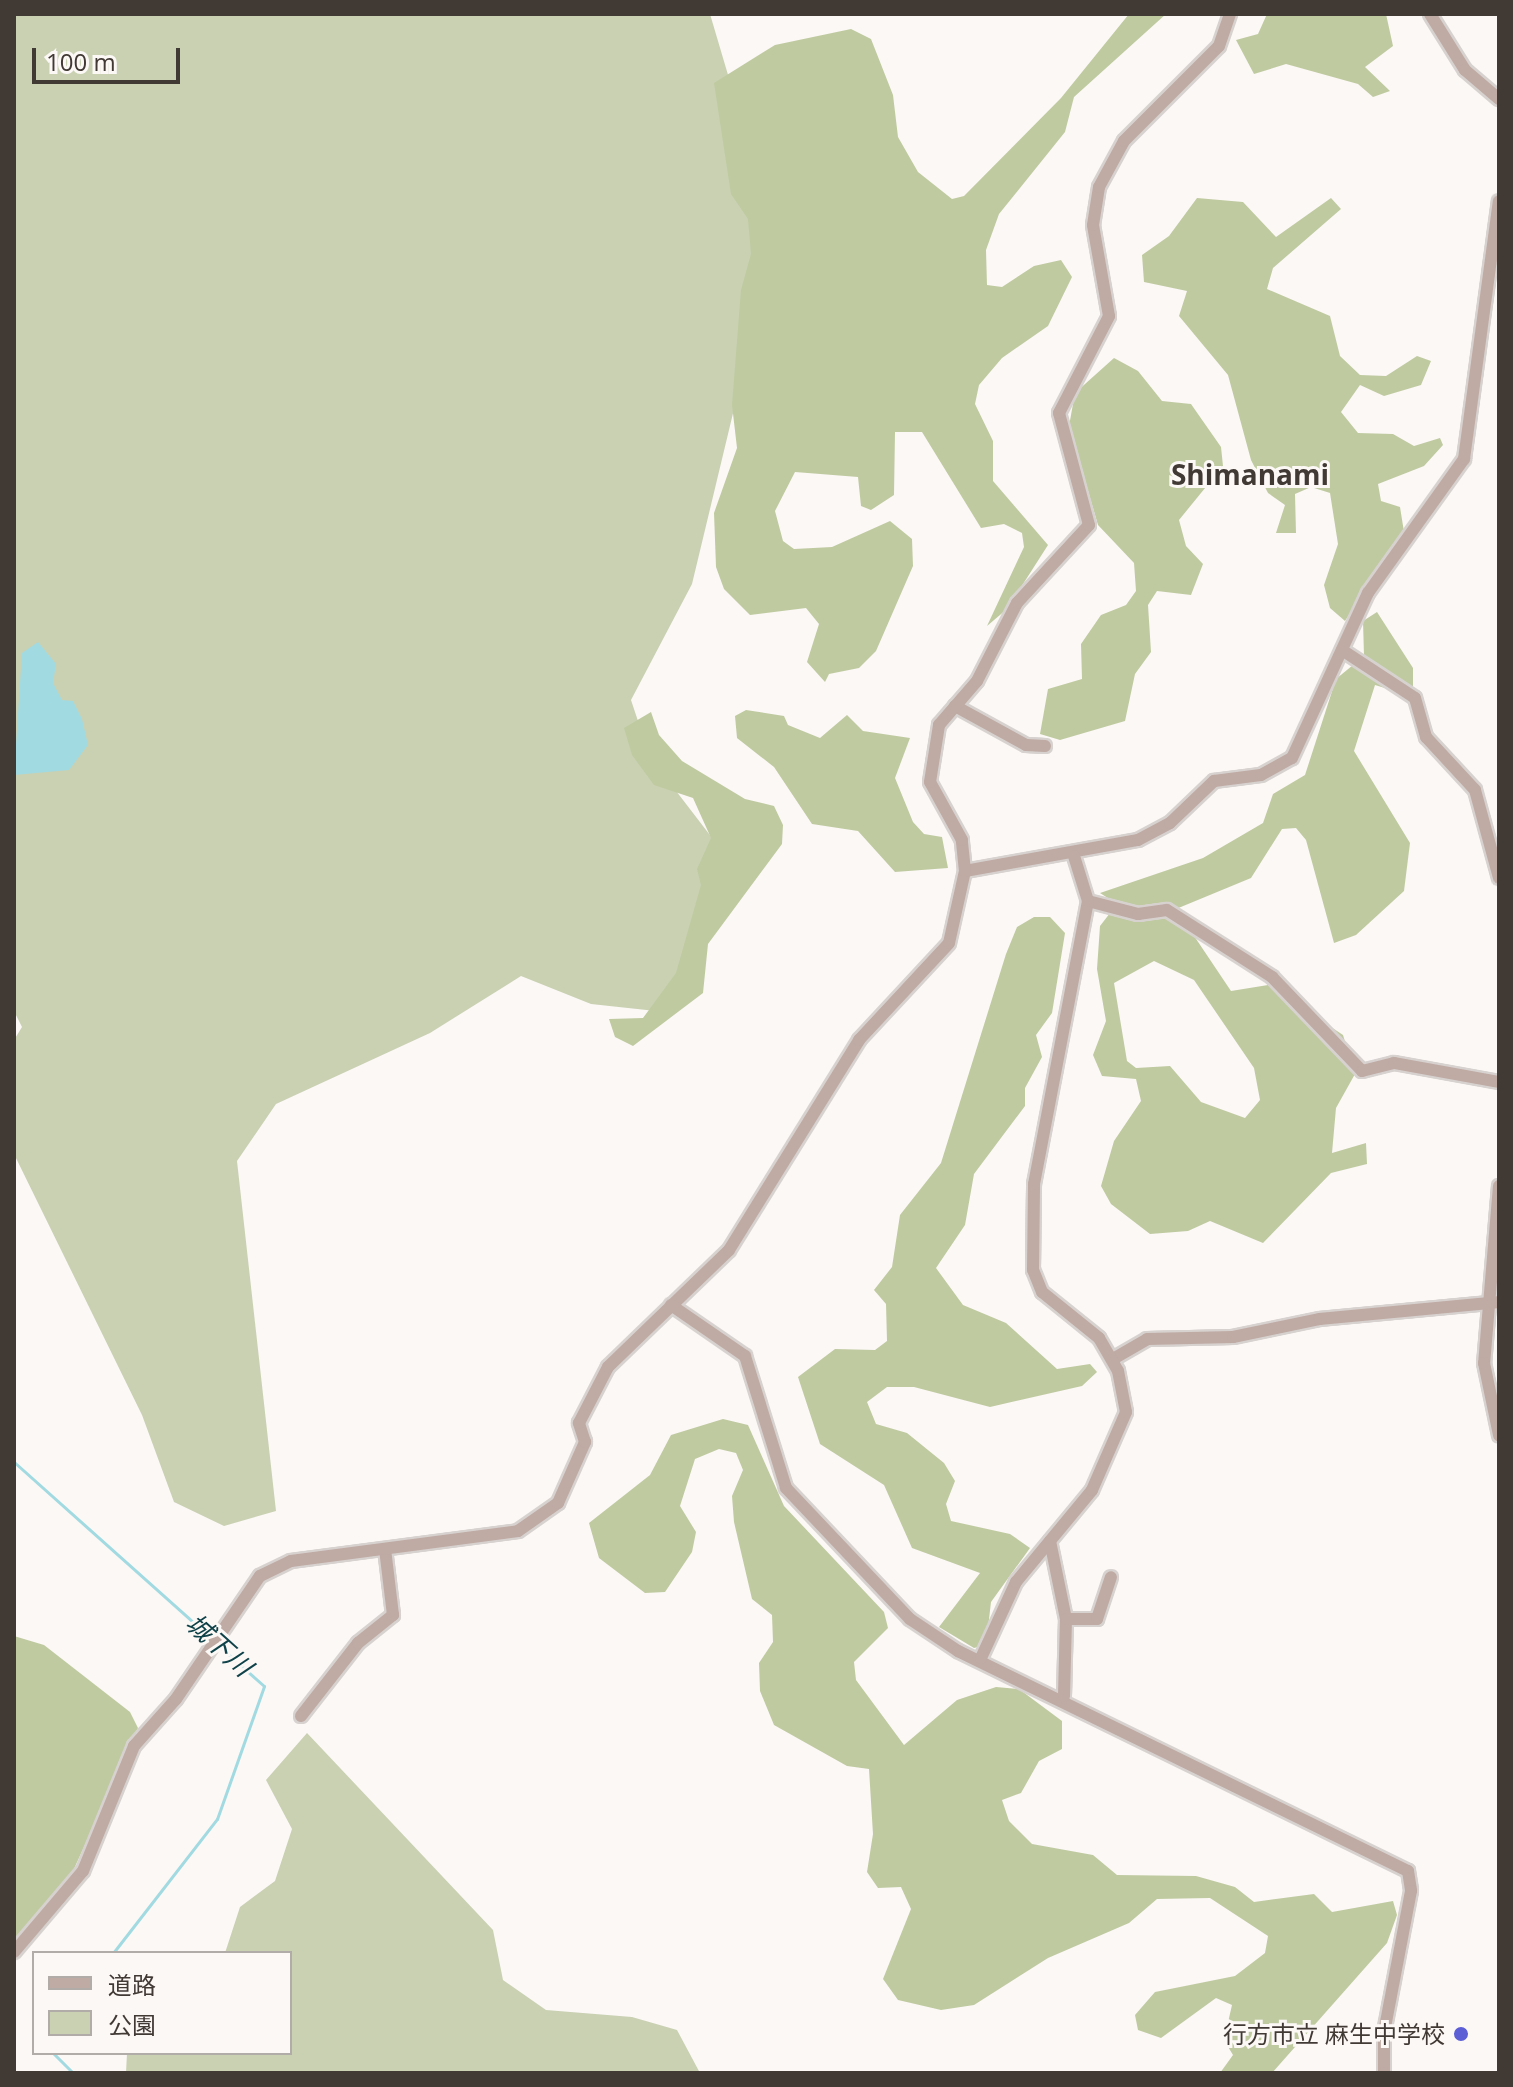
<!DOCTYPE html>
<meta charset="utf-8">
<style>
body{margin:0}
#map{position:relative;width:1513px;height:2087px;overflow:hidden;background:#fcf8f6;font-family:"Open Sans","Noto Sans JP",sans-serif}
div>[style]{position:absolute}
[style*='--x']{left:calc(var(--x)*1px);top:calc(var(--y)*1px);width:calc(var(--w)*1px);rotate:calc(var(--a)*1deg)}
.green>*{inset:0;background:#c9d1b2}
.forest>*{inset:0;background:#bfcaa0}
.water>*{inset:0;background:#a2dae2}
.stream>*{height:3px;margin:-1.5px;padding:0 1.5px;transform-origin:1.5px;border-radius:1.5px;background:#a2dae2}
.roads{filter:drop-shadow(2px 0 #d7d2cf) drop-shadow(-2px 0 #d7d2cf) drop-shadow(0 2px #d7d2cf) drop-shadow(0 -2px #d7d2cf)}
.minor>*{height:12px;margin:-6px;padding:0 6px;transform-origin:6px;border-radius:6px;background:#bfaaa4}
.dots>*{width:22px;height:22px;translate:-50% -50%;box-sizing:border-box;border:4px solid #fcf8f6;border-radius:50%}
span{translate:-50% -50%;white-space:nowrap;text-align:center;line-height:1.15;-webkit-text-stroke:6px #fcf8f6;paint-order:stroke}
.poi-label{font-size:24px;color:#413934}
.right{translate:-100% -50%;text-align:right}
.water-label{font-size:26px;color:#0f4249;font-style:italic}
.quarter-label{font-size:28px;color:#413934;font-weight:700}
.frame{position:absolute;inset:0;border:16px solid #413934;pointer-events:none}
.legend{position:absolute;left:32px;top:1951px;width:260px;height:104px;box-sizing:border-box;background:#fcf8f6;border:2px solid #b1aca8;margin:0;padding:10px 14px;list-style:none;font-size:24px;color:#413934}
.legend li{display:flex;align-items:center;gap:16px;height:40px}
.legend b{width:40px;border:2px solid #b1aca8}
.scale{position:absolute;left:32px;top:48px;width:148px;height:36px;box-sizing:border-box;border:4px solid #413934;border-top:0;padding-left:10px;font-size:24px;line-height:28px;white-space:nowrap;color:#413934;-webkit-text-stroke:6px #fcf8f6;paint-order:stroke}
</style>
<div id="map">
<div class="green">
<div style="clip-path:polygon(14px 14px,710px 14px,731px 85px,765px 280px,692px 584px,631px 700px,650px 757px,726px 856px,665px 1012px,591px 1004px,521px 976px,430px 1033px,276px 1104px,237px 1161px,276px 1511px,224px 1526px,174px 1502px,142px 1415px,14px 1154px,14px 1040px,22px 1027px,14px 1011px)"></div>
<div style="clip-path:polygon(307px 1733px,493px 1930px,503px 1980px,546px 2010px,632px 2017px,677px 2030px,700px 2073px,126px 2073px,127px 2053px,290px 2053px,290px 1953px,225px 1953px,240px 1907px,275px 1881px,292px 1829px,266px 1780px)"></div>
</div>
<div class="forest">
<div style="clip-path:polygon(1129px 14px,1166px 14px,1074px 97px,1065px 132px,999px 214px,986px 250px,987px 285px,1002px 287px,1034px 266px,1061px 260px,1072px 277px,1048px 326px,1002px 358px,979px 385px,975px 404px,993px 441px,993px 481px,1048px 545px,1007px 609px,987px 626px,1024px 547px,1022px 533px,1004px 524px,981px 528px,922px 432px,895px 432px,894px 495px,871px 510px,861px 506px,858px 477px,795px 472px,775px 511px,783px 541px,794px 549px,832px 547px,890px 521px,912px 539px,913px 566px,876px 651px,859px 668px,829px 674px,825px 682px,807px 662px,819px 624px,806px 608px,750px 615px,724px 589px,716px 567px,714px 513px,737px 448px,732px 405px,741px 290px,751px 254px,748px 219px,731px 194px,714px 83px,775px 45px,851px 29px,871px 39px,893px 95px,898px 137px,918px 172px,952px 199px,964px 196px,1061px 98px)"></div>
<div style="clip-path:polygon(1267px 14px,1386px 14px,1393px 46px,1365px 67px,1390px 91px,1373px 97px,1358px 84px,1286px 64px,1254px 74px,1236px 40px,1258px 34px)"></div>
<div style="clip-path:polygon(1197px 198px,1243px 202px,1276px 237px,1331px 198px,1341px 209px,1273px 268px,1267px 289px,1330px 316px,1340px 356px,1360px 375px,1386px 376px,1417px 356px,1431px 361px,1421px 385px,1384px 396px,1360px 385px,1341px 412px,1358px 433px,1393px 434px,1414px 446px,1440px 438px,1443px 445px,1424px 466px,1378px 484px,1381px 501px,1400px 507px,1404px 532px,1345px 621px,1330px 608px,1324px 585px,1338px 544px,1330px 493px,1311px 487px,1295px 494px,1296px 533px,1276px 533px,1285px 505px,1268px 493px,1251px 460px,1228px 375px,1179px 316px,1187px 291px,1144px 282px,1142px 255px,1169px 236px)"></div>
<div style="clip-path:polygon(1114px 358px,1138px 371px,1162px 401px,1191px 404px,1221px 447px,1223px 466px,1179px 520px,1186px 546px,1203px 564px,1191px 595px,1157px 591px,1148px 605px,1151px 652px,1135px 674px,1125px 721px,1060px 740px,1040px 734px,1048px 689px,1082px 679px,1081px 644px,1101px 615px,1126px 605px,1136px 591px,1134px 563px,1098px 525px,1069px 426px,1075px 393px)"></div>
<div style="clip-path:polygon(evenodd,1377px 612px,1413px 668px,1413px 687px,1401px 693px,1375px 685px,1354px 751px,1410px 843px,1404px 891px,1356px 935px,1334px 943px,1306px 840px,1296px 828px,1282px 829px,1251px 878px,1176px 909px,1231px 991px,1268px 985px,1343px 1035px,1355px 1074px,1336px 1108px,1332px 1153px,1366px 1143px,1367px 1164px,1331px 1173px,1263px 1243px,1210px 1221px,1188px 1231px,1150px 1234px,1111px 1204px,1101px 1186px,1114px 1141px,1141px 1101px,1136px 1079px,1102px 1076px,1093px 1055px,1106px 1021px,1097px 969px,1100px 926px,1117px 904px,1100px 893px,1203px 858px,1263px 823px,1273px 794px,1305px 775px,1336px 679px,1364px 656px,1363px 621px,1377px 612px,1154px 961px,1194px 980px,1254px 1068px,1260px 1100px,1245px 1118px,1201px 1102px,1170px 1066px,1136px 1068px,1127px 1061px,1114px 983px,1154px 961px)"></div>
<div style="clip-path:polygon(746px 710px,784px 716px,788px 725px,820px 738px,847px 715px,863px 731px,910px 738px,895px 778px,913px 822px,924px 834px,942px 837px,948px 868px,895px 872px,858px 831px,812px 824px,774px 767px,737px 738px,735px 716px)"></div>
<div style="clip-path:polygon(651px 712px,659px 735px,682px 761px,745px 799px,774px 806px,783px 825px,782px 844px,708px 944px,703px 993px,633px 1046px,615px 1037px,609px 1019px,643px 1018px,676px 973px,701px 885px,697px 869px,711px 838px,693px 798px,654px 785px,632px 755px,624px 728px)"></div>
<div style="clip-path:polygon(1034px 917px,1050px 917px,1065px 933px,1052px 1013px,1036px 1035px,1042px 1057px,1025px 1088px,1025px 1106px,974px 1174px,965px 1225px,936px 1268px,963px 1305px,1006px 1323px,1057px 1369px,1090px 1364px,1097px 1372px,1082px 1386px,990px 1407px,914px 1387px,887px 1387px,867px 1402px,876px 1424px,907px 1433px,944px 1463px,955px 1481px,946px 1504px,951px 1521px,1010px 1534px,1030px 1548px,991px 1602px,986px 1645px,974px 1648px,939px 1627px,980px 1573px,912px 1548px,884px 1485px,820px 1444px,798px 1377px,835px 1349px,875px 1350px,887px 1341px,886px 1304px,874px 1290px,892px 1267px,900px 1215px,941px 1163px,1006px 954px,1017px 927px)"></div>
<div style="clip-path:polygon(723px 1419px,748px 1425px,784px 1506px,884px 1612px,888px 1628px,854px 1662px,856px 1680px,904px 1745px,957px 1700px,996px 1687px,1019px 1689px,1062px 1721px,1062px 1749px,1039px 1761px,1021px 1793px,1002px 1800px,1009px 1821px,1032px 1844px,1093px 1855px,1117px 1875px,1196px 1876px,1235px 1887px,1254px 1902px,1314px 1894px,1332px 1912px,1393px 1901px,1397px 1915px,1387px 1943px,1272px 2073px,1220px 2073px,1233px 2055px,1224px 2040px,1232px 2005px,1216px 1998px,1161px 2038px,1138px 2030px,1135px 2015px,1155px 1992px,1235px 1976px,1265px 1953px,1268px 1936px,1210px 1898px,1157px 1899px,1129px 1923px,1048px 1958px,974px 2005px,941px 2010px,898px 2000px,883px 1979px,911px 1909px,901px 1887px,878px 1888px,867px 1872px,873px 1834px,869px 1769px,847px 1766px,774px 1725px,760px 1691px,759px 1663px,773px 1642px,772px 1615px,752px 1599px,734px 1522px,732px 1496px,743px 1470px,736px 1453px,719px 1449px,695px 1459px,680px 1506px,696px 1532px,692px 1552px,665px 1592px,645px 1593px,599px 1558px,589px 1523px,650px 1475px,671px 1435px)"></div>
<div style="clip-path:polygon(14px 1636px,44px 1645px,130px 1712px,138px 1728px,64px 1891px,14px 1943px)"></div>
</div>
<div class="water">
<div style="clip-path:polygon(38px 642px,56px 664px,53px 683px,62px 700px,73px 701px,82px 719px,88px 745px,69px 770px,14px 775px,22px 653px)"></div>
</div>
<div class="stream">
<div style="--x:14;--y:1462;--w:267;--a:41.8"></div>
<div style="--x:113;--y:1953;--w:170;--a:-52.2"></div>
<div style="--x:217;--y:1819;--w:141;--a:-70.5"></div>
<div style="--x:264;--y:1686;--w:62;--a:-138.3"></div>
<div style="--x:53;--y:2053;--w:28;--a:45"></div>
</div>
<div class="roads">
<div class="minor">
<div style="--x:1430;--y:14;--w:66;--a:58"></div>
<div style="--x:1465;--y:70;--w:45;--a:40.5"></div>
<div style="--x:1342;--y:650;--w:87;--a:33.3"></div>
<div style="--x:1415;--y:698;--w:41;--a:74.2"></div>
<div style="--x:1426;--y:737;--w:72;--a:47.2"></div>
<div style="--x:1475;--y:790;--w:91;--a:74.7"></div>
<div style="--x:955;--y:706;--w:81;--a:28.8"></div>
<div style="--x:1026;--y:745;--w:19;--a:3"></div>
<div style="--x:965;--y:871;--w:176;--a:-10.2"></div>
<div style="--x:1138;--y:840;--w:36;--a:-28"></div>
<div style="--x:1170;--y:823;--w:61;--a:-43.7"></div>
<div style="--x:1214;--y:781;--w:47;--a:-7.3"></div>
<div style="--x:1261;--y:775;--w:35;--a:-29"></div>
<div style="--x:1292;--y:758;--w:182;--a:-65.3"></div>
<div style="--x:1368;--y:593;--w:165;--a:-54.4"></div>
<div style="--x:1464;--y:459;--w:260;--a:-82.3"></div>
<div style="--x:1088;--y:901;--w:52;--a:14.6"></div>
<div style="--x:1138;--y:914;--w:29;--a:-8"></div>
<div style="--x:1167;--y:910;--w:125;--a:32.5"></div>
<div style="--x:1272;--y:977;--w:130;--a:46.2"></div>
<div style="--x:1362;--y:1071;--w:33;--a:-14"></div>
<div style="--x:1394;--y:1063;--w:107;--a:10.3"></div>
<div style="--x:1499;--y:1186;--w:178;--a:94.8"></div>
<div style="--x:1484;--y:1363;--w:74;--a:78.2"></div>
<div style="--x:671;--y:1305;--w:90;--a:34.6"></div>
<div style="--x:745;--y:1356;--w:138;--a:72.7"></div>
<div style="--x:786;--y:1488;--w:180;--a:46.6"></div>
<div style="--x:910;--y:1619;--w:58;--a:33.7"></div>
<div style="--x:958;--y:1651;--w:501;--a:26.05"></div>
<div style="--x:1408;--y:1871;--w:20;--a:81"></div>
<div style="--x:1411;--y:1891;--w:144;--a:100.8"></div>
<div style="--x:1384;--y:2032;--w:41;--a:90"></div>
<div style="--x:1113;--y:1359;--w:39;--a:-30"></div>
<div style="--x:1147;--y:1339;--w:86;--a:-1.3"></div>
<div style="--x:1233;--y:1337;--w:89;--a:-11.7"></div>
<div style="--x:1320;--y:1319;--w:180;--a:-5.4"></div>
<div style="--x:1050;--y:1541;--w:80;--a:78.4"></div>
<div style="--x:1066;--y:1619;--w:77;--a:91.5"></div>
<div style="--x:1066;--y:1619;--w:31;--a:0"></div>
<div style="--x:1097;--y:1619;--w:44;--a:-71.6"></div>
<div style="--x:981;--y:1658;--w:84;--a:-65.3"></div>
<div style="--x:1016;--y:1582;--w:119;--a:-50.4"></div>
<div style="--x:1092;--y:1490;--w:85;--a:-66.4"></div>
<div style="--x:1126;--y:1412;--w:42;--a:-101"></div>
<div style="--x:1118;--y:1371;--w:38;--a:-120"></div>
<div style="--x:1099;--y:1338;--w:73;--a:-141.1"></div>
<div style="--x:1042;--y:1292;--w:24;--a:-112"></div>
<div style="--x:1033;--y:1270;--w:86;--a:-89.3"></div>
<div style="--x:1034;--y:1184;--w:288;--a:-79.2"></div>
<div style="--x:1088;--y:901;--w:47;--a:-107.3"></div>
<div style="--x:301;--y:1716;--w:93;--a:-52"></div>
<div style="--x:358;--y:1643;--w:45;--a:-38.7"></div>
<div style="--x:393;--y:1615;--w:66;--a:-96.9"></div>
<div style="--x:14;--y:1952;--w:106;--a:-49.6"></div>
<div style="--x:83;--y:1871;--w:135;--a:-67.8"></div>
<div style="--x:134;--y:1746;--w:63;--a:-48.2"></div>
<div style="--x:176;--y:1699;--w:149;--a:-55.7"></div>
<div style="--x:260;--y:1576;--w:34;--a:-26"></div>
<div style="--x:291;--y:1561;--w:229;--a:-7.5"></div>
<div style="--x:518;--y:1531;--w:49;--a:-35"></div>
<div style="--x:558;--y:1503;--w:67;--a:-66.1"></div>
<div style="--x:585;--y:1442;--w:20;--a:-108"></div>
<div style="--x:579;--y:1423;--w:63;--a:-62.6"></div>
<div style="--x:608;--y:1367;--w:168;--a:-44"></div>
<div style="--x:729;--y:1250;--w:247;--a:-58.2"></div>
<div style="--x:859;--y:1040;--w:132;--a:-47.1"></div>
<div style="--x:949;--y:943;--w:74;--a:-77.5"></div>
<div style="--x:965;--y:871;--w:31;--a:-96"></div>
<div style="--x:962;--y:840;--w:66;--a:-118.9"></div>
<div style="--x:930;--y:782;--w:58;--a:-81"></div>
<div style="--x:939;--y:725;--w:58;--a:-49.2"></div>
<div style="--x:977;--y:681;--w:88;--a:-62.9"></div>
<div style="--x:1017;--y:603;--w:106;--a:-47.3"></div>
<div style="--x:1089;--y:525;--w:116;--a:-105"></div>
<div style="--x:1059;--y:413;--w:109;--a:-62.7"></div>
<div style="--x:1109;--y:316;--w:92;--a:-100"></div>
<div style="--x:1093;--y:225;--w:38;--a:-81"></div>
<div style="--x:1099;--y:187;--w:52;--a:-61.5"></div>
<div style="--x:1124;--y:141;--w:134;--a:-45"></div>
<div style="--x:1219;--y:46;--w:34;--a:-71"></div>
</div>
</div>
<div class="dots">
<div style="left:1461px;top:2034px;background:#5c5ed6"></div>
</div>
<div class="poi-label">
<span class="right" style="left:1445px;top:2034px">行方市立 麻生中学校</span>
</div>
<div class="water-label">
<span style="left:219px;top:1645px;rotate:42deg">城下川</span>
</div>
<div class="quarter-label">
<span style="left:1250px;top:474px">Shimanami</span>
</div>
<div class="frame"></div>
<ul class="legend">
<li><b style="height:10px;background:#bfaaa4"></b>道路</li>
<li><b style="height:22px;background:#c9d1b2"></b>公園</li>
</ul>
<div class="scale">100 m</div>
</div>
